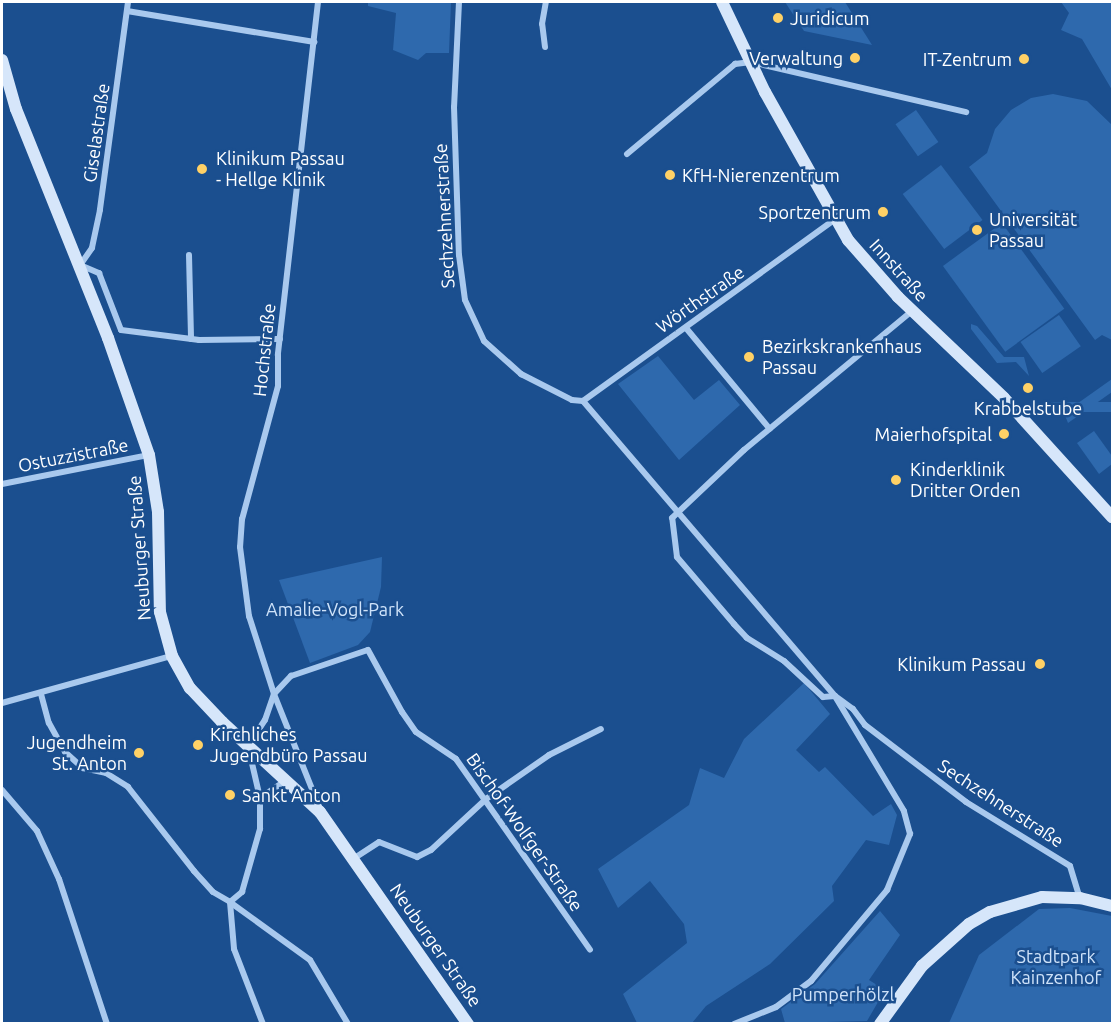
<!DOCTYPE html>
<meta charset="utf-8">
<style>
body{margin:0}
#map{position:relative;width:1114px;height:1025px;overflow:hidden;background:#1b4f8f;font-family:Ubuntu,sans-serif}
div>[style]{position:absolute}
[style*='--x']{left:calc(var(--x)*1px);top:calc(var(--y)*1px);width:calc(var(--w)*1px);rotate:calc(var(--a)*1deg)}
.green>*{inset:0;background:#2e69ad;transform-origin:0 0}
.street>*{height:6px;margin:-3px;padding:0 3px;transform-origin:3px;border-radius:3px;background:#a9c9ee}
.secondary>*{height:12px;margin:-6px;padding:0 6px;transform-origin:6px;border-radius:6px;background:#d6e6fa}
.dots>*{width:16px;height:16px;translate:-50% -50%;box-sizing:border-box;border:3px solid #1b4f8f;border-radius:50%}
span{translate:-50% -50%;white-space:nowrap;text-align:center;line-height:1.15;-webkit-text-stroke:5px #1b4f8f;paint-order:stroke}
.poi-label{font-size:18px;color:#fff}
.left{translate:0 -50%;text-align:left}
.right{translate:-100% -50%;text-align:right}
.street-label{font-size:18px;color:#fff}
.park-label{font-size:18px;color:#cfe3fa}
.frame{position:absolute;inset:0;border:3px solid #fff;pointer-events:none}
</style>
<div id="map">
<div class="green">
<div style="clip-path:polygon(368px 2px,451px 2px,449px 53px,426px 53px,418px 60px,393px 50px,396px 13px,368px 6px)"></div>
<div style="clip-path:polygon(785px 2px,845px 2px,872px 45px,804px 31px)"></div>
<div style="clip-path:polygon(1061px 2px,1112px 2px,1112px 90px,1082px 39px,1061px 30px,1069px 13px)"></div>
<div style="clip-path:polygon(1053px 94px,1087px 101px,1112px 125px,1112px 340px,1102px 335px,1095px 340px,969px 167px,987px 153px,995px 129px,1011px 110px,1031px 98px)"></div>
<div style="left:916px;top:110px;width:39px;height:25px;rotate:55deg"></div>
<div style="left:941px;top:165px;width:69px;height:48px;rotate:53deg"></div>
<div style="left:1002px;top:223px;width:106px;height:73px;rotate:54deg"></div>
<div style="left:1059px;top:315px;width:38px;height:47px;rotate:55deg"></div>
<div style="clip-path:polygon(971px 324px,977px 326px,1004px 357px,1024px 357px,1029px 376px,1016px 362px,997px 363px,971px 329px)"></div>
<div style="clip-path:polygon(658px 356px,694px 400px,719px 380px,740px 405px,679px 460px,618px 384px)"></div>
<div style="clip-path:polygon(1112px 379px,1112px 392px,1068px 423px,1064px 413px)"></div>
<div style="left:1112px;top:402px;width:10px;height:61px;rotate:90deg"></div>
<div style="clip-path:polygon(1094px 431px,1112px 456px,1112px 464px,1099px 474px,1077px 443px)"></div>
<div style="clip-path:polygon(382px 557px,381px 587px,370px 632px,358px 645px,310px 663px,279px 580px)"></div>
<div style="clip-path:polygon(804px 683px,830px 714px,796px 750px,819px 772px,825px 767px,873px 816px,891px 804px,897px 815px,889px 845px,866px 840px,832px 886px,834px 901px,770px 964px,706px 1006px,692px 1023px,637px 1023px,623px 994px,687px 943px,684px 924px,650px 881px,618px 908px,598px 869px,689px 805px,700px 768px,724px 778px,744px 739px)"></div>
<div style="clip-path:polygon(1070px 908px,1112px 916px,1112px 1023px,949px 1023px,979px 955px,1039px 909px)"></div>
<div style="clip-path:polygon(880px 911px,900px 935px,869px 980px,885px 990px,867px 1021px,785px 1023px,781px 1009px,815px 984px)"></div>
</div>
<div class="street">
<div style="--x:128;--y:2;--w:210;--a:97.7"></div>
<div style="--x:100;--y:210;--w:39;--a:102"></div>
<div style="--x:92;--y:248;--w:21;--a:125"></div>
<div style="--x:80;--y:265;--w:21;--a:23"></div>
<div style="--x:99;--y:273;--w:61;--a:68.9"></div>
<div style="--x:121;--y:330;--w:79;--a:7.3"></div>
<div style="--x:199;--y:340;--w:81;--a:-0.7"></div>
<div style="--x:318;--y:2;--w:355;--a:96.5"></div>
<div style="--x:278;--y:355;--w:31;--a:90"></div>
<div style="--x:278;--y:386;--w:138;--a:105.1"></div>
<div style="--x:242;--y:519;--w:28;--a:94"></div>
<div style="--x:240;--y:547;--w:70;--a:82.6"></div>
<div style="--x:249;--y:616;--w:82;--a:72.2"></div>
<div style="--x:274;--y:694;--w:124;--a:68.2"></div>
<div style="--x:459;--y:2;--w:105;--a:92.7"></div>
<div style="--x:454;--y:107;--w:148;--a:88.1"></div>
<div style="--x:459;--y:255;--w:45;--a:82.4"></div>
<div style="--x:465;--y:300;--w:45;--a:65.1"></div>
<div style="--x:484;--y:341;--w:50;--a:41.7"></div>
<div style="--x:521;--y:374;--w:57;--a:27"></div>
<div style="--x:572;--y:400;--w:11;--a:5"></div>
<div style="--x:583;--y:401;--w:388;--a:49.5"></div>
<div style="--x:835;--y:696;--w:22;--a:36"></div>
<div style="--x:853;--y:709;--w:20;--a:53"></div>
<div style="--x:865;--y:725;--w:127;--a:37.3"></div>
<div style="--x:966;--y:802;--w:122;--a:31.6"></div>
<div style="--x:1070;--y:866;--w:34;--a:73"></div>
<div style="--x:127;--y:11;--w:190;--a:9.4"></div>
<div style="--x:545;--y:47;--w:23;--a:-97"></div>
<div style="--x:542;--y:24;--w:22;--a:-80"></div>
<div style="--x:627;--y:154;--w:141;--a:-39.8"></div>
<div style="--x:735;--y:64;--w:16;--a:-7"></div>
<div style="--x:751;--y:62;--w:221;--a:13.1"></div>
<div style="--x:189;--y:255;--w:84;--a:88.6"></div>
<div style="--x:686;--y:328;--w:131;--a:50.3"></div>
<div style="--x:583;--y:401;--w:309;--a:-35.8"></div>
<div style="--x:2;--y:484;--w:150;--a:-11.2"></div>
<div style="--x:41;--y:694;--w:30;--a:75"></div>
<div style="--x:49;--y:723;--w:33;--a:61"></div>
<div style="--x:65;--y:752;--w:24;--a:42"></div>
<div style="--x:83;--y:768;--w:24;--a:12"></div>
<div style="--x:106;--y:773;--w:26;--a:32"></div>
<div style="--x:128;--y:787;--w:107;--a:51.8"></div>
<div style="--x:194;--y:871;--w:28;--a:48"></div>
<div style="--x:213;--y:892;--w:20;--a:30"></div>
<div style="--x:230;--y:902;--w:47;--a:85.1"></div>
<div style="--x:234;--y:949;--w:80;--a:68.9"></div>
<div style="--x:2;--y:703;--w:176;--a:-15.5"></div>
<div style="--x:2;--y:790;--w:54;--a:49.5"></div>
<div style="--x:37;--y:831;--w:53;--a:65.4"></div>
<div style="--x:59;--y:879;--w:153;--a:71.7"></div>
<div style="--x:260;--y:798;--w:32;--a:-34"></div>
<div style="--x:353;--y:859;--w:31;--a:-33"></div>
<div style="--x:379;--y:842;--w:41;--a:21.5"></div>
<div style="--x:417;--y:857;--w:16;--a:-27"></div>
<div style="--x:431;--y:850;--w:75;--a:-42.8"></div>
<div style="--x:486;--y:799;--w:77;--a:-34.9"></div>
<div style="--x:549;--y:755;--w:58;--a:-26.6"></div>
<div style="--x:348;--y:1024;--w:74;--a:-120.7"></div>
<div style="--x:310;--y:960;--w:99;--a:-144.1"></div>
<div style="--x:230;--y:902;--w:16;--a:-40"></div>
<div style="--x:242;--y:892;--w:66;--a:-74.1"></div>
<div style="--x:260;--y:829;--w:31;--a:-90"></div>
<div style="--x:260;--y:798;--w:53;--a:-103"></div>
<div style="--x:248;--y:746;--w:31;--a:-57"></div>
<div style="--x:265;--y:720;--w:28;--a:-71"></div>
<div style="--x:274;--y:694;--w:25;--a:-47"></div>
<div style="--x:291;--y:676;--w:81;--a:-18.7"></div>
<div style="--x:368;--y:650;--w:71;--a:61.3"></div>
<div style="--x:402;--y:712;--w:24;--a:55"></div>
<div style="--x:416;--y:732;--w:48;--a:34"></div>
<div style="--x:456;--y:759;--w:233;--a:54.9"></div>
<div style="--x:734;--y:1024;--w:45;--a:-22"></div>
<div style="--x:776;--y:1007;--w:44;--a:-36.6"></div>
<div style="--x:811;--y:981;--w:119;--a:-50.1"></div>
<div style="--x:887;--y:890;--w:61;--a:-67.7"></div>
<div style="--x:910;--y:834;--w:24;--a:-105"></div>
<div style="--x:904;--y:811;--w:134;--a:-121"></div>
<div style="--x:835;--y:696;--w:12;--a:175"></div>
<div style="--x:823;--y:697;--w:53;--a:-137.3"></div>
<div style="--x:784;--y:661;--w:44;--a:-148.1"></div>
<div style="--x:747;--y:638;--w:19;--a:-133"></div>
<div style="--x:734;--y:624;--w:88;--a:-130.4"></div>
<div style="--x:677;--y:557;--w:39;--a:-97"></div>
<div style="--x:672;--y:518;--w:99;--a:-43.4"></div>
<div style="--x:744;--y:450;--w:218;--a:-39.6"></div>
</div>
<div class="secondary">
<div style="--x:722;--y:2;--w:100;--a:64.5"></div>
<div style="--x:765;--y:92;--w:170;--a:60.7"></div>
<div style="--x:848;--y:240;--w:76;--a:48.7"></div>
<div style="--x:898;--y:297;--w:146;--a:43.6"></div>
<div style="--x:1004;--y:398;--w:161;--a:47.8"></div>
<div style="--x:2;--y:60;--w:51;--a:74.1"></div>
<div style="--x:16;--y:109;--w:247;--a:68.1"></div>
<div style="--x:108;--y:338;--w:124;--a:70.7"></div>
<div style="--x:149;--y:455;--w:58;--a:81"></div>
<div style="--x:158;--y:512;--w:100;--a:88.9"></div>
<div style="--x:160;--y:612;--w:46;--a:74.7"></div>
<div style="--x:172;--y:656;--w:37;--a:61"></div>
<div style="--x:190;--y:688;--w:47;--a:46.7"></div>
<div style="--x:222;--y:722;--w:133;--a:42.6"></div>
<div style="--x:320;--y:812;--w:259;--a:55.1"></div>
<div style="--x:880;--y:1024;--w:72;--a:-54.1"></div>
<div style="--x:922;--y:966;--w:63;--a:-41.8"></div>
<div style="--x:969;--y:924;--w:24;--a:-30"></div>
<div style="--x:990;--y:912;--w:54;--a:-16.1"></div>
<div style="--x:1042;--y:897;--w:38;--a:2"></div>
<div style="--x:1080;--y:898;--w:33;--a:14"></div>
</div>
<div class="dots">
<div style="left:778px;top:18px;background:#ffd166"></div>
<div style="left:855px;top:58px;background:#ffd166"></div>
<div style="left:1024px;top:59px;background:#ffd166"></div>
<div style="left:202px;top:169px;background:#ffd166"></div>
<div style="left:670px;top:175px;background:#ffd166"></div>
<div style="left:883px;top:212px;background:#ffd166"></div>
<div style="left:977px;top:230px;background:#ffd166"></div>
<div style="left:749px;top:357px;background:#ffd166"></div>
<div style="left:1028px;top:388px;background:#ffd166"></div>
<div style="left:1004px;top:434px;background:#ffd166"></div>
<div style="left:896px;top:480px;background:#ffd166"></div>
<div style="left:1040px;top:664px;background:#ffd166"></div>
<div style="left:198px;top:745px;background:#ffd166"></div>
<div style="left:139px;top:753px;background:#ffd166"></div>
<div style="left:230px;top:795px;background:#ffd166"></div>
</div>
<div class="poi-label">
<span class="left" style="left:790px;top:18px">Juridicum</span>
<span class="right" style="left:843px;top:58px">Verwaltung</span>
<span class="right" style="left:1012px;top:59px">IT-Zentrum</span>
<span class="left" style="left:216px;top:169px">Klinikum Passau<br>- Hellge Klinik</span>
<span class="left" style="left:682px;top:175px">KfH-Nierenzentrum</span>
<span class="right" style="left:871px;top:212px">Sportzentrum</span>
<span class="left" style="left:989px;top:230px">Universität<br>Passau</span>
<span class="left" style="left:762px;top:357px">Bezirkskrankenhaus<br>Passau</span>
<span style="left:1028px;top:408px">Krabbelstube</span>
<span class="right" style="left:992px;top:434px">Maierhofspital</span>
<span class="left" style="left:910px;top:480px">Kinderklinik<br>Dritter Orden</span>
<span class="right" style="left:1026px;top:664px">Klinikum Passau</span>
<span class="left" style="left:210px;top:745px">Kirchliches<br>Jugendbüro Passau</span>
<span class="right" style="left:127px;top:753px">Jugendheim<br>St. Anton</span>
<span class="left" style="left:242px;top:795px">Sankt Anton</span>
</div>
<div class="street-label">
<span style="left:96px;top:133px;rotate:-82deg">Giselastraße</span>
<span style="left:444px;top:216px;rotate:-93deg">Sechzehnerstraße</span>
<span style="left:899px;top:270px;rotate:48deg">Innstraße</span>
<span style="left:700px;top:299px;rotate:-35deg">Wörthstraße</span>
<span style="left:264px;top:350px;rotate:-84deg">Hochstraße</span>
<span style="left:73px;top:455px;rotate:-11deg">Ostuzzistraße</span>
<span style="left:139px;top:548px;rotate:-94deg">Neuburger Straße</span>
<span style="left:1001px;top:803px;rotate:33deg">Sechzehnerstraße</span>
<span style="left:525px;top:832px;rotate:55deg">Bischof-Wolfger-Straße</span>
<span style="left:436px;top:945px;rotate:55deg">Neuburger Straße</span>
</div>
<div class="park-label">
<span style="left:335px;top:609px">Amalie-Vogl-Park</span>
<span style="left:1056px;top:967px">Stadtpark<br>Kainzenhof</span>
<span style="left:843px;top:994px">Pumperhölzl</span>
</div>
<div class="frame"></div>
</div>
